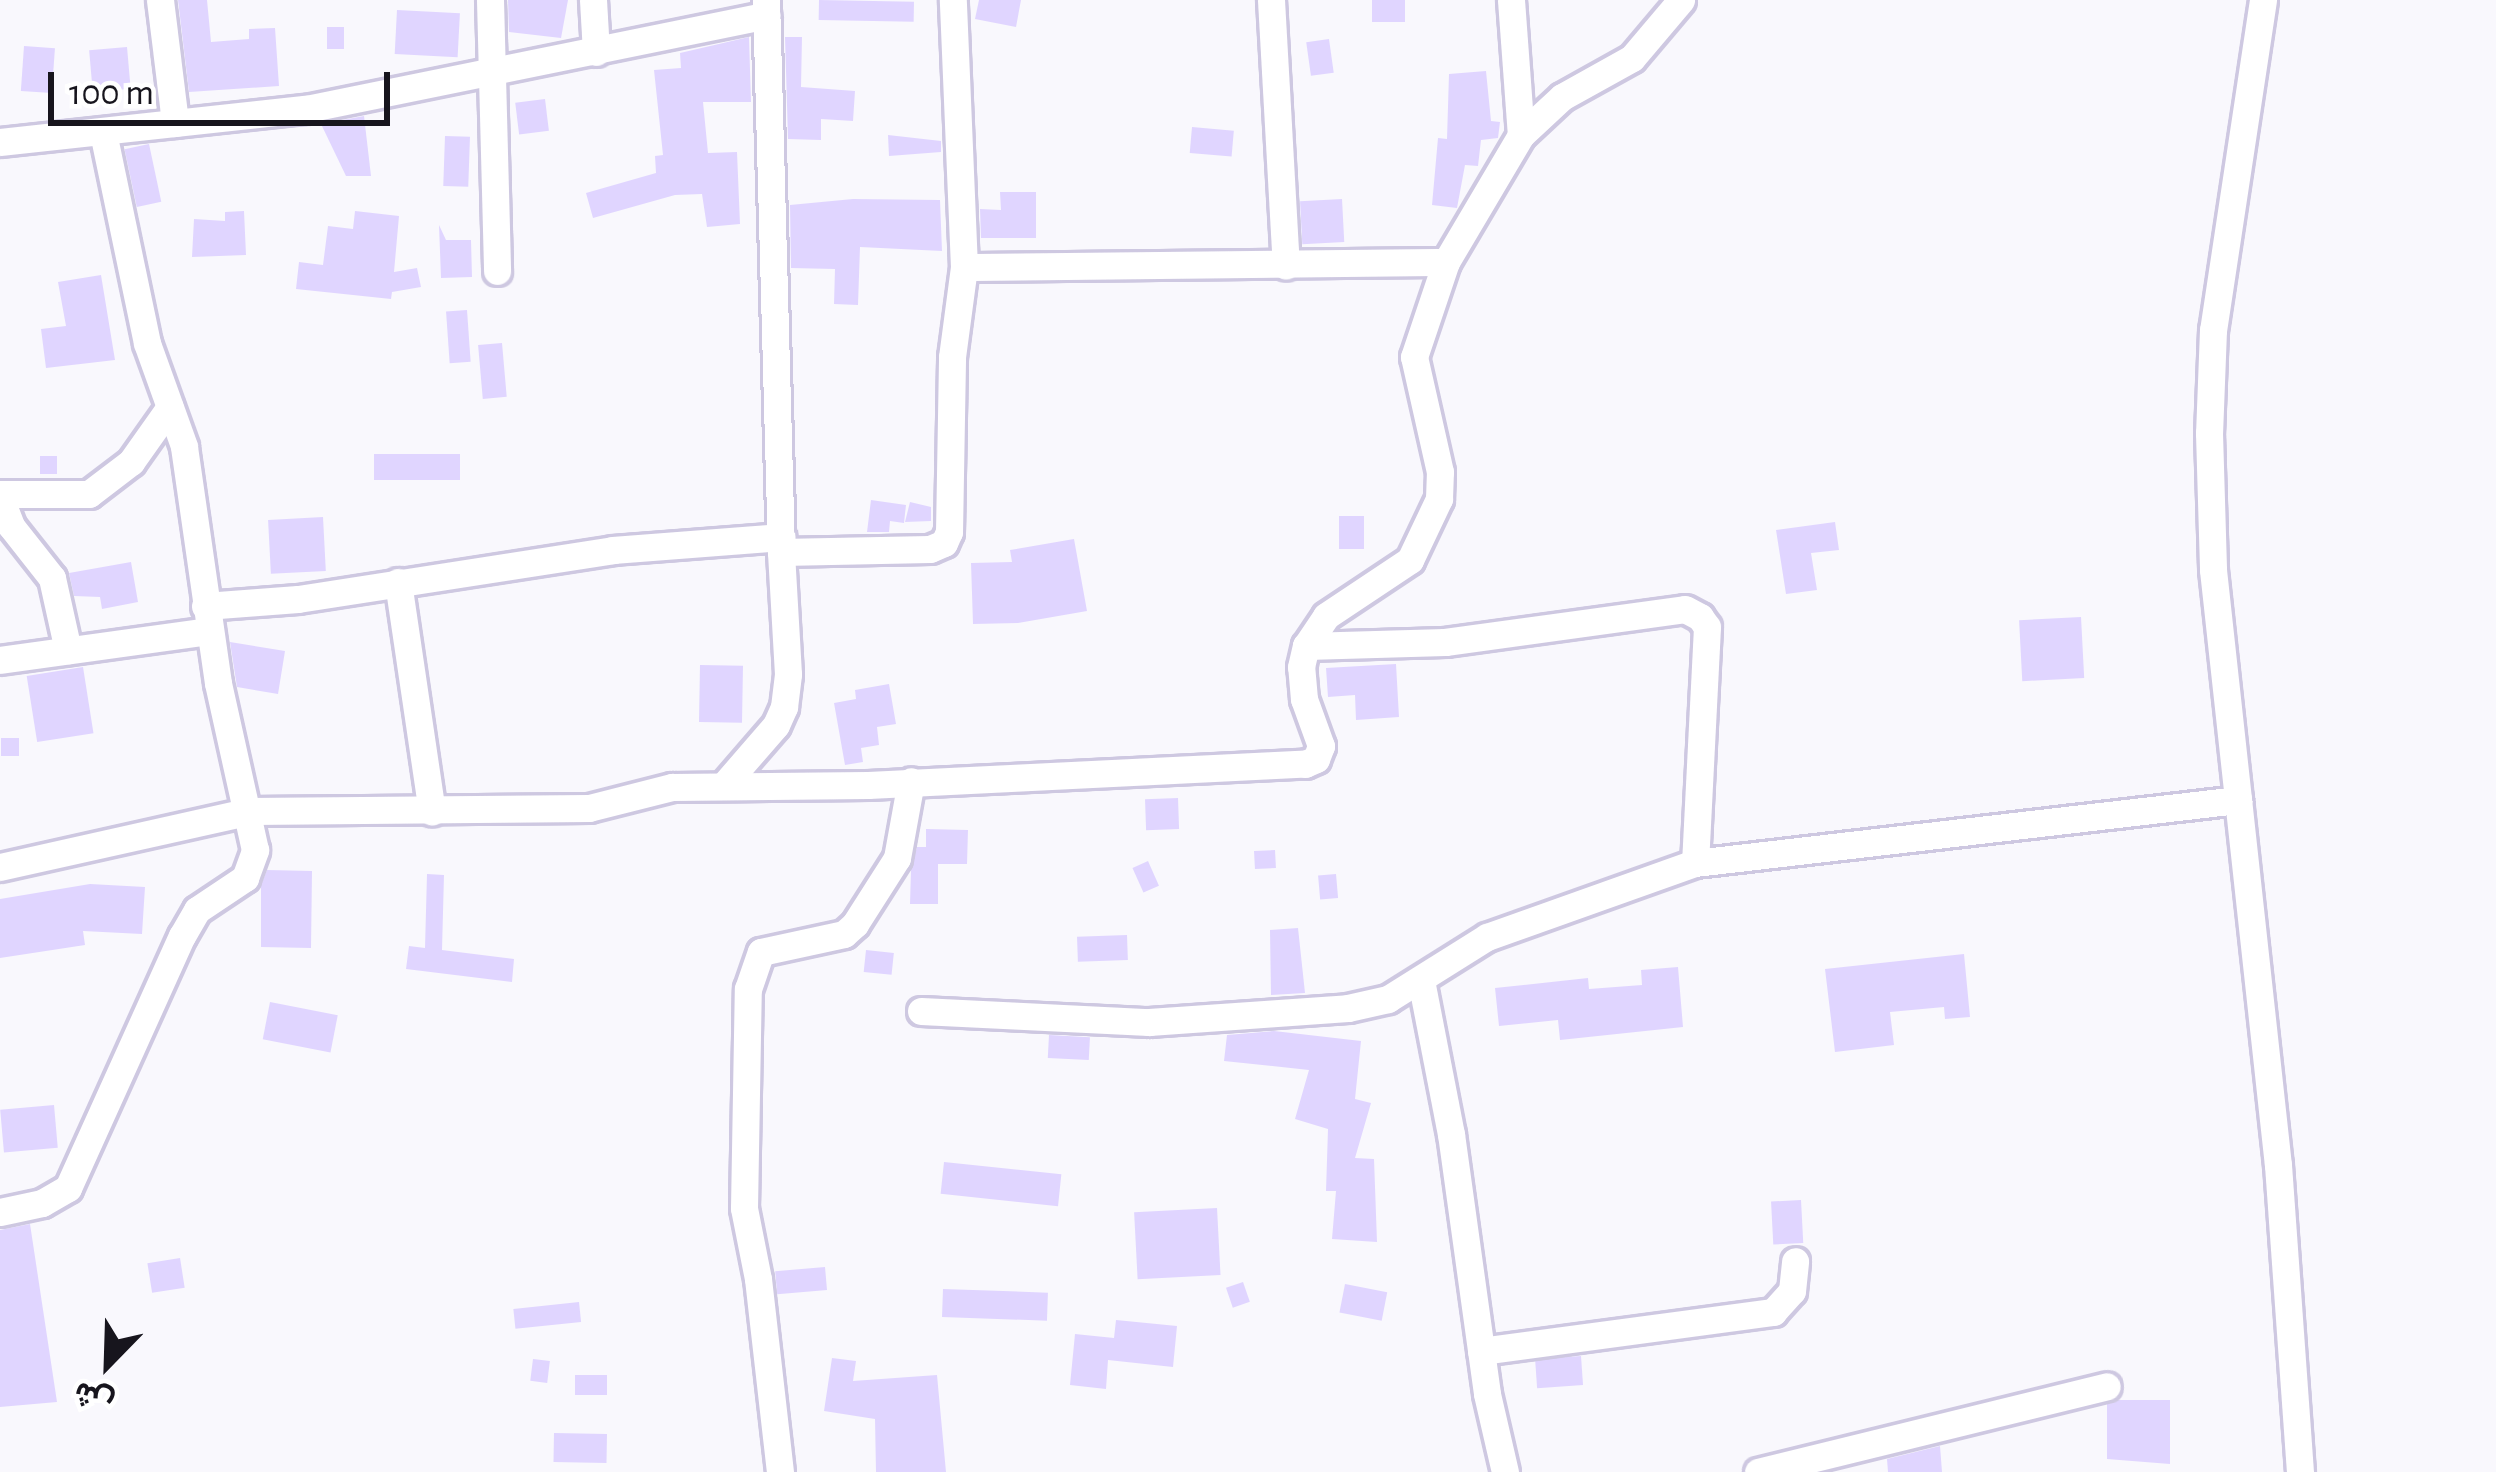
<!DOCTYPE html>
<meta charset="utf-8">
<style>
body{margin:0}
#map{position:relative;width:2496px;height:1472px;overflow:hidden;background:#f9f8fd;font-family:"Alegreya Sans",Vazirmatn,sans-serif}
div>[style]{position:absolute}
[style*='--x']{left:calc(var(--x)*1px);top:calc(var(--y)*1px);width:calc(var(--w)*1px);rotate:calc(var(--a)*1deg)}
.building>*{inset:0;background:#e0d5ff;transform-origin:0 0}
.roads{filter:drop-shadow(3px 0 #cec8e1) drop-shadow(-3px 0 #cec8e1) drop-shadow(0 3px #cec8e1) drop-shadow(0 -3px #cec8e1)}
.street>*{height:27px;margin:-13.5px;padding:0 13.5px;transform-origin:13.5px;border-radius:13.5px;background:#fff}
span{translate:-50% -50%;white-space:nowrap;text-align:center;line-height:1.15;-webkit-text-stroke:12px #fff;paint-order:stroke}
.north{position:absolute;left:48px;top:1304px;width:120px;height:120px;-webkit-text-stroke:9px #fff;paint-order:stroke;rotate:203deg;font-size:33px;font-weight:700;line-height:48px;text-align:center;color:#17151d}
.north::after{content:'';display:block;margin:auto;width:42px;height:54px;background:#17151d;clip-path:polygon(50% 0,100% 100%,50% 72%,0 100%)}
.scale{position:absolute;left:48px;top:72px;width:342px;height:54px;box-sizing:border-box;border:6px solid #17151d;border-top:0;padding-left:15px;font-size:36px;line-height:42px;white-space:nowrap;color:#17151d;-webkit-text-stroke:9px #fff;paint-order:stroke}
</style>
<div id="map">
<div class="building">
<div style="clip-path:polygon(178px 0,207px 0,211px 42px,249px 39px,249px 29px,275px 28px,279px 86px,189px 92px)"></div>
<div style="clip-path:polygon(508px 0,568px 0,561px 38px,509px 32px)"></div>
<div style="left:819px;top:0;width:95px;height:20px;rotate:1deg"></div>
<div style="clip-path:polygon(979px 0,1021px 0,1016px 27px,975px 19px)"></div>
<div style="left:1372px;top:0;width:33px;height:22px"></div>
<div style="left:397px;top:10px;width:63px;height:44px;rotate:3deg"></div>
<div style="left:327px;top:27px;width:17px;height:22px"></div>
<div style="clip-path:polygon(749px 37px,751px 102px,703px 102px,708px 153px,737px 152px,740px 224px,707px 227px,702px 194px,675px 195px,593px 218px,586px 193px,656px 173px,655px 156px,663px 155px,654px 70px,681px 68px,680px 53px)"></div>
<div style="clip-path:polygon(785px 37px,802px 37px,801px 87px,855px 91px,853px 121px,821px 119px,821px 140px,788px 139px)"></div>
<div style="left:1329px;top:39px;width:34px;height:23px;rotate:82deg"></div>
<div style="left:24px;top:46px;width:31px;height:45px;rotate:4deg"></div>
<div style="left:127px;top:47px;width:42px;height:38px;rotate:85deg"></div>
<div style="clip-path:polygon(1486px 71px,1491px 121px,1500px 122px,1498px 138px,1481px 140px,1478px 166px,1465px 165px,1457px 208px,1432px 205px,1438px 138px,1447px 139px,1449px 74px)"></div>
<div style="left:545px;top:99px;width:32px;height:30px;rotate:83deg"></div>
<div style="clip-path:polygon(364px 116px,371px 176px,346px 176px,321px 124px)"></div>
<div style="left:1192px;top:127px;width:42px;height:26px;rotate:5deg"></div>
<div style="clip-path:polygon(888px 135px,941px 141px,941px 152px,889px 156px)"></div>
<div style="left:445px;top:136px;width:25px;height:50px;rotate:2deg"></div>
<div style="left:149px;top:144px;width:59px;height:25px;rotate:78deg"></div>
<div style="clip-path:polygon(1000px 192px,1036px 192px,1036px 238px,981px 238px,980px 209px,1001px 210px)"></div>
<div style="clip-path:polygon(853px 199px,940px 200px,942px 251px,860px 247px,858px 305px,834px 304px,835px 269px,791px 268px,790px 205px)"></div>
<div style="left:1342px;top:199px;width:43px;height:42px;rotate:87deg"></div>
<div style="clip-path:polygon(244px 211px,246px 255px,192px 257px,194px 219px,225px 221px,225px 212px)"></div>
<div style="clip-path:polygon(355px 211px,399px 216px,394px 272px,417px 268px,421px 287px,392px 292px,391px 299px,296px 289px,299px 262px,323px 265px,328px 226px,353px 229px)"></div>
<div style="clip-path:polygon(439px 225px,446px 240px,471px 240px,472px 277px,441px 278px)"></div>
<div style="clip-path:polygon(101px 275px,115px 360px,46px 368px,41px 329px,66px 326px,58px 282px)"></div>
<div style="left:467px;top:310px;width:52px;height:21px;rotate:86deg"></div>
<div style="left:502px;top:343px;width:54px;height:24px;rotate:85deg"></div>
<div style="left:374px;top:454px;width:86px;height:26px"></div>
<div style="left:40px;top:456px;width:17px;height:18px"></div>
<div style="clip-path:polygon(871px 500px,906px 505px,904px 523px,890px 521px,889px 532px,867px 532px)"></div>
<div style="clip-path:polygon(910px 502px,931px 507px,931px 521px,905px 522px)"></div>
<div style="left:1339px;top:516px;width:25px;height:33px"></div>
<div style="left:323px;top:517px;width:54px;height:55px;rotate:87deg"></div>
<div style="clip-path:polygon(1835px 522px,1839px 550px,1811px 553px,1817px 590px,1786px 594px,1776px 530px)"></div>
<div style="clip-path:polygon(1074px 539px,1087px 611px,1018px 623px,973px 624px,971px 563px,1012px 562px,1010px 550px)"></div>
<div style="clip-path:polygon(131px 562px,138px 602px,102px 609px,100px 597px,74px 596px,69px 573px)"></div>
<div style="left:2081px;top:617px;width:61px;height:62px;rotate:87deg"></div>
<div style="clip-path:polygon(230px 642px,285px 651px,278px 694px,237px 687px)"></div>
<div style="clip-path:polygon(1396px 664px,1399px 717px,1356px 720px,1355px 695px,1328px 697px,1326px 668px)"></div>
<div style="left:700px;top:665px;width:43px;height:57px;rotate:1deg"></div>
<div style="left:83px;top:667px;width:67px;height:57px;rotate:81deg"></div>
<div style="clip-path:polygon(889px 684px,896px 724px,877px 727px,879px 745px,861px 748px,863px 762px,845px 765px,834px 703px,856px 699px,855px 690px)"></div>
<div style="left:1px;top:738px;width:18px;height:18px"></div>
<div style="left:1178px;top:798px;width:31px;height:33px;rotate:88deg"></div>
<div style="clip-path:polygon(926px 829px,968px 830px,967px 864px,938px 864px,938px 904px,910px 904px,911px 870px,917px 847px,926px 847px)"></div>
<div style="left:1275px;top:850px;width:18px;height:21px;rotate:87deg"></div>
<div style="left:1148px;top:861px;width:27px;height:17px;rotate:66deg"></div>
<div style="clip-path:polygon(267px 870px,312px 871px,311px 948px,261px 947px,261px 885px)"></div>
<div style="clip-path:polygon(427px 874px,444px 875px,442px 950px,514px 959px,512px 982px,406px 969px,409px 946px,425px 948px)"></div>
<div style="left:1336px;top:874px;width:24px;height:18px;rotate:85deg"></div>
<div style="clip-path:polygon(90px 884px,145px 887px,142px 934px,83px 931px,85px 945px,0 958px,0 899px)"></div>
<div style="clip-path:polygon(1298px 928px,1305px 993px,1271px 995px,1270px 930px)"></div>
<div style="left:1127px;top:935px;width:25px;height:50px;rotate:88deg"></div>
<div style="left:866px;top:950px;width:28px;height:22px;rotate:6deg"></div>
<div style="clip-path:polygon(1964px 954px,1970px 1017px,1945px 1019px,1944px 1007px,1890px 1012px,1894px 1045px,1835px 1052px,1825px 969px)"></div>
<div style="clip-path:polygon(1678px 967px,1683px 1027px,1560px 1040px,1558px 1020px,1499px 1026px,1495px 988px,1588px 978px,1589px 989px,1642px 985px,1641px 970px)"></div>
<div style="left:270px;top:1002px;width:69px;height:38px;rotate:11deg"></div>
<div style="clip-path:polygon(1274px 1031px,1361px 1041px,1355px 1099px,1371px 1103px,1355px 1158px,1374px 1159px,1377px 1242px,1332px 1239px,1336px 1191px,1326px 1191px,1328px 1129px,1295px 1119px,1309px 1070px,1224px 1061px,1227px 1035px)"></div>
<div style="left:1049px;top:1035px;width:41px;height:23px;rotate:3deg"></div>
<div style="left:54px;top:1105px;width:43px;height:54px;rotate:85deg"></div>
<div style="left:944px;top:1162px;width:118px;height:32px;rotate:6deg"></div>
<div style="left:1801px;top:1200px;width:43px;height:30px;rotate:87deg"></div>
<div style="left:1217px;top:1208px;width:67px;height:83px;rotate:87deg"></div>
<div style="clip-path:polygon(30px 1224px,57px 1402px,0 1407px,0 1230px)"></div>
<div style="left:180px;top:1258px;width:30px;height:33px;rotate:81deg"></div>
<div style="left:825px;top:1267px;width:23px;height:50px;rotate:85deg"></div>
<div style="left:1243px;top:1282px;width:21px;height:18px;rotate:71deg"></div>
<div style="left:1345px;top:1284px;width:43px;height:29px;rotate:11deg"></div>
<div style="left:943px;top:1289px;width:105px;height:28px;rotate:2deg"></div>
<div style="left:579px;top:1302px;width:20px;height:66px;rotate:84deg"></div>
<div style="clip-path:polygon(1116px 1320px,1177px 1326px,1173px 1367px,1108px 1360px,1106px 1389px,1070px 1385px,1075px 1334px,1114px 1338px)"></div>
<div style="left:1581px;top:1356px;width:29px;height:46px;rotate:86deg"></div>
<div style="clip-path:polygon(832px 1358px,856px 1361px,853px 1381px,937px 1375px,946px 1472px,876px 1472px,875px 1419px,824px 1411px)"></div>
<div style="left:533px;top:1359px;width:17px;height:22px;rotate:7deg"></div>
<div style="left:607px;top:1375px;width:20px;height:32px;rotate:90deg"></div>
<div style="clip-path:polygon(2118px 1400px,2170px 1400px,2170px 1464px,2107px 1459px,2107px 1404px)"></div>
<div style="left:554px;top:1433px;width:53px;height:29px;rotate:1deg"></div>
<div style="clip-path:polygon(1940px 1446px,1942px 1472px,1888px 1472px,1887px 1459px)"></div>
</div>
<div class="roads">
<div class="street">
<div style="--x:160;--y:0;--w:124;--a:83"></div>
<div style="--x:490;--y:0;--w:271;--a:88.5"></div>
<div style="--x:593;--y:0;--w:52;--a:86.7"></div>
<div style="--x:766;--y:0;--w:552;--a:88.44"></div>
<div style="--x:1271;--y:0;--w:266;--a:86.8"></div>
<div style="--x:1511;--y:0;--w:135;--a:85.8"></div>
<div style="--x:2263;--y:0;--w:334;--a:98.6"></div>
<div style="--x:2213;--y:330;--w:103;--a:92.2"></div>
<div style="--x:2209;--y:433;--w:137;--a:88.3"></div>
<div style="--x:2213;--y:570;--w:599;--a:83.77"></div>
<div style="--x:2278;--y:1165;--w:308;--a:85.9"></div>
<div style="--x:0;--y:142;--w:308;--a:-6.2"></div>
<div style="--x:306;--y:109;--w:470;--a:-11.5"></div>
<div style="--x:964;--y:267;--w:482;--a:-0.6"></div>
<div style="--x:1446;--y:262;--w:147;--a:-59.4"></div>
<div style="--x:1521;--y:135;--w:56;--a:-42.8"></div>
<div style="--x:1562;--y:97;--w:80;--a:-29.1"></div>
<div style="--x:1632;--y:58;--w:76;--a:-49.8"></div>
<div style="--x:0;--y:494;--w:89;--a:0"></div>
<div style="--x:89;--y:494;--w:53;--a:-37.3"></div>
<div style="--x:131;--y:462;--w:67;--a:-54.7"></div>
<div style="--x:0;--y:497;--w:31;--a:69"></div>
<div style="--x:11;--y:526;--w:66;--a:51.7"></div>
<div style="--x:52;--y:578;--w:74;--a:77.5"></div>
<div style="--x:398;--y:582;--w:232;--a:81.6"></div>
<div style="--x:205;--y:606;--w:93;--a:-4.3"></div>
<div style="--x:298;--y:599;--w:319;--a:-8.8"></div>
<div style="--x:613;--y:550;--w:169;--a:-4.4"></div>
<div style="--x:1306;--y:646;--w:139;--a:-1.6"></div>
<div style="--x:1445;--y:642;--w:242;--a:-7.8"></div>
<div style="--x:1685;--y:609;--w:17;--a:28"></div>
<div style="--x:1700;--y:617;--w:12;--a:55"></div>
<div style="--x:1707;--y:627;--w:236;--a:92.9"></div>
<div style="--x:0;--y:660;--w:211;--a:-7.9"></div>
<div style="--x:724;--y:785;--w:79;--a:-49.1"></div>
<div style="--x:776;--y:725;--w:20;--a:-66"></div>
<div style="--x:784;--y:707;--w:33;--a:-83"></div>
<div style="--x:788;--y:674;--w:122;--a:-93.3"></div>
<div style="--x:781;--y:552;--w:149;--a:-1.2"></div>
<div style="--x:930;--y:549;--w:15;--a:-23"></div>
<div style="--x:944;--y:543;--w:12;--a:-66"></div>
<div style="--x:949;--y:532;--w:175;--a:-89"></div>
<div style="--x:952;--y:357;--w:91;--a:-82.4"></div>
<div style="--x:964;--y:267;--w:267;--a:-92.4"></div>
<div style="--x:0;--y:867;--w:256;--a:-12.6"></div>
<div style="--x:250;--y:811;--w:339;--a:-0.5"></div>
<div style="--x:589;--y:808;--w:86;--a:-14.2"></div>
<div style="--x:672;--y:787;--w:196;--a:-0.6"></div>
<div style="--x:868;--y:785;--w:438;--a:-2.8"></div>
<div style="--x:1305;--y:764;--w:12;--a:-24"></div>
<div style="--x:1316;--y:759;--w:14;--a:-69"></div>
<div style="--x:1321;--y:746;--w:50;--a:-109.9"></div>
<div style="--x:1304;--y:699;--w:32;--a:-95"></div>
<div style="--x:1301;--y:667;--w:22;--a:-77"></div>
<div style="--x:1306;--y:646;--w:36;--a:-56"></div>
<div style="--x:1326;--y:616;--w:101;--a:-33.7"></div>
<div style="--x:1410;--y:560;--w:68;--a:-64.6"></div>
<div style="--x:1439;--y:499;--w:27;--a:-88"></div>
<div style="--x:1440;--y:472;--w:118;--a:-102.7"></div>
<div style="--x:1414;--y:357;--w:100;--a:-71.4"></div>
<div style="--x:1421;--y:980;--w:157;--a:79"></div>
<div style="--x:1451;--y:1134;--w:262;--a:82.1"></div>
<div style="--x:1487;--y:1394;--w:80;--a:77"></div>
<div style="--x:921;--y:1011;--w:228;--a:2.8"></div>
<div style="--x:1149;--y:1022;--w:199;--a:-4"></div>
<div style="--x:1348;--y:1008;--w:41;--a:-12.7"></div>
<div style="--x:1388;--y:999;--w:117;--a:-32.1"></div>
<div style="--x:1487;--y:937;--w:221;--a:-19.6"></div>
<div style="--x:1695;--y:863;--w:547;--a:-6.62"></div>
<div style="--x:0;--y:1212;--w:43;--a:-12.1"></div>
<div style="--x:42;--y:1203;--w:30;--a:-30"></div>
<div style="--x:68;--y:1188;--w:277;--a:-65.7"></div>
<div style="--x:182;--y:936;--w:30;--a:-60"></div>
<div style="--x:197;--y:910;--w:58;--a:-33.7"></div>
<div style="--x:245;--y:878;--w:30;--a:-70"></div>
<div style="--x:255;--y:850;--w:171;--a:-102.5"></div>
<div style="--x:218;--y:683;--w:239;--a:-98.2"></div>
<div style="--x:184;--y:446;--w:109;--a:-109.8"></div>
<div style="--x:147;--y:343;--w:215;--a:-101.8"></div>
<div style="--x:1481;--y:1351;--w:295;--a:-7.6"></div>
<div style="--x:1773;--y:1312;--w:28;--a:-48"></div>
<div style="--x:1792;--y:1291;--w:30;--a:-84"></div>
<div style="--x:780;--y:1472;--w:194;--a:-96.5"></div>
<div style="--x:758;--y:1279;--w:72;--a:-101.2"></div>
<div style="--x:744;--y:1208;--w:219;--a:-89"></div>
<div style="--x:748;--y:989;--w:39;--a:-71"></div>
<div style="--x:761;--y:952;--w:85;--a:-12.2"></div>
<div style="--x:844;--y:934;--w:15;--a:-42"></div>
<div style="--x:855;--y:924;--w:78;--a:-57.5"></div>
<div style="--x:897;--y:858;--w:78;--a:-79.7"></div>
<div style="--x:1758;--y:1472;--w:359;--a:-13.8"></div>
</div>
</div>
<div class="north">ش</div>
<div class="scale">100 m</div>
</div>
